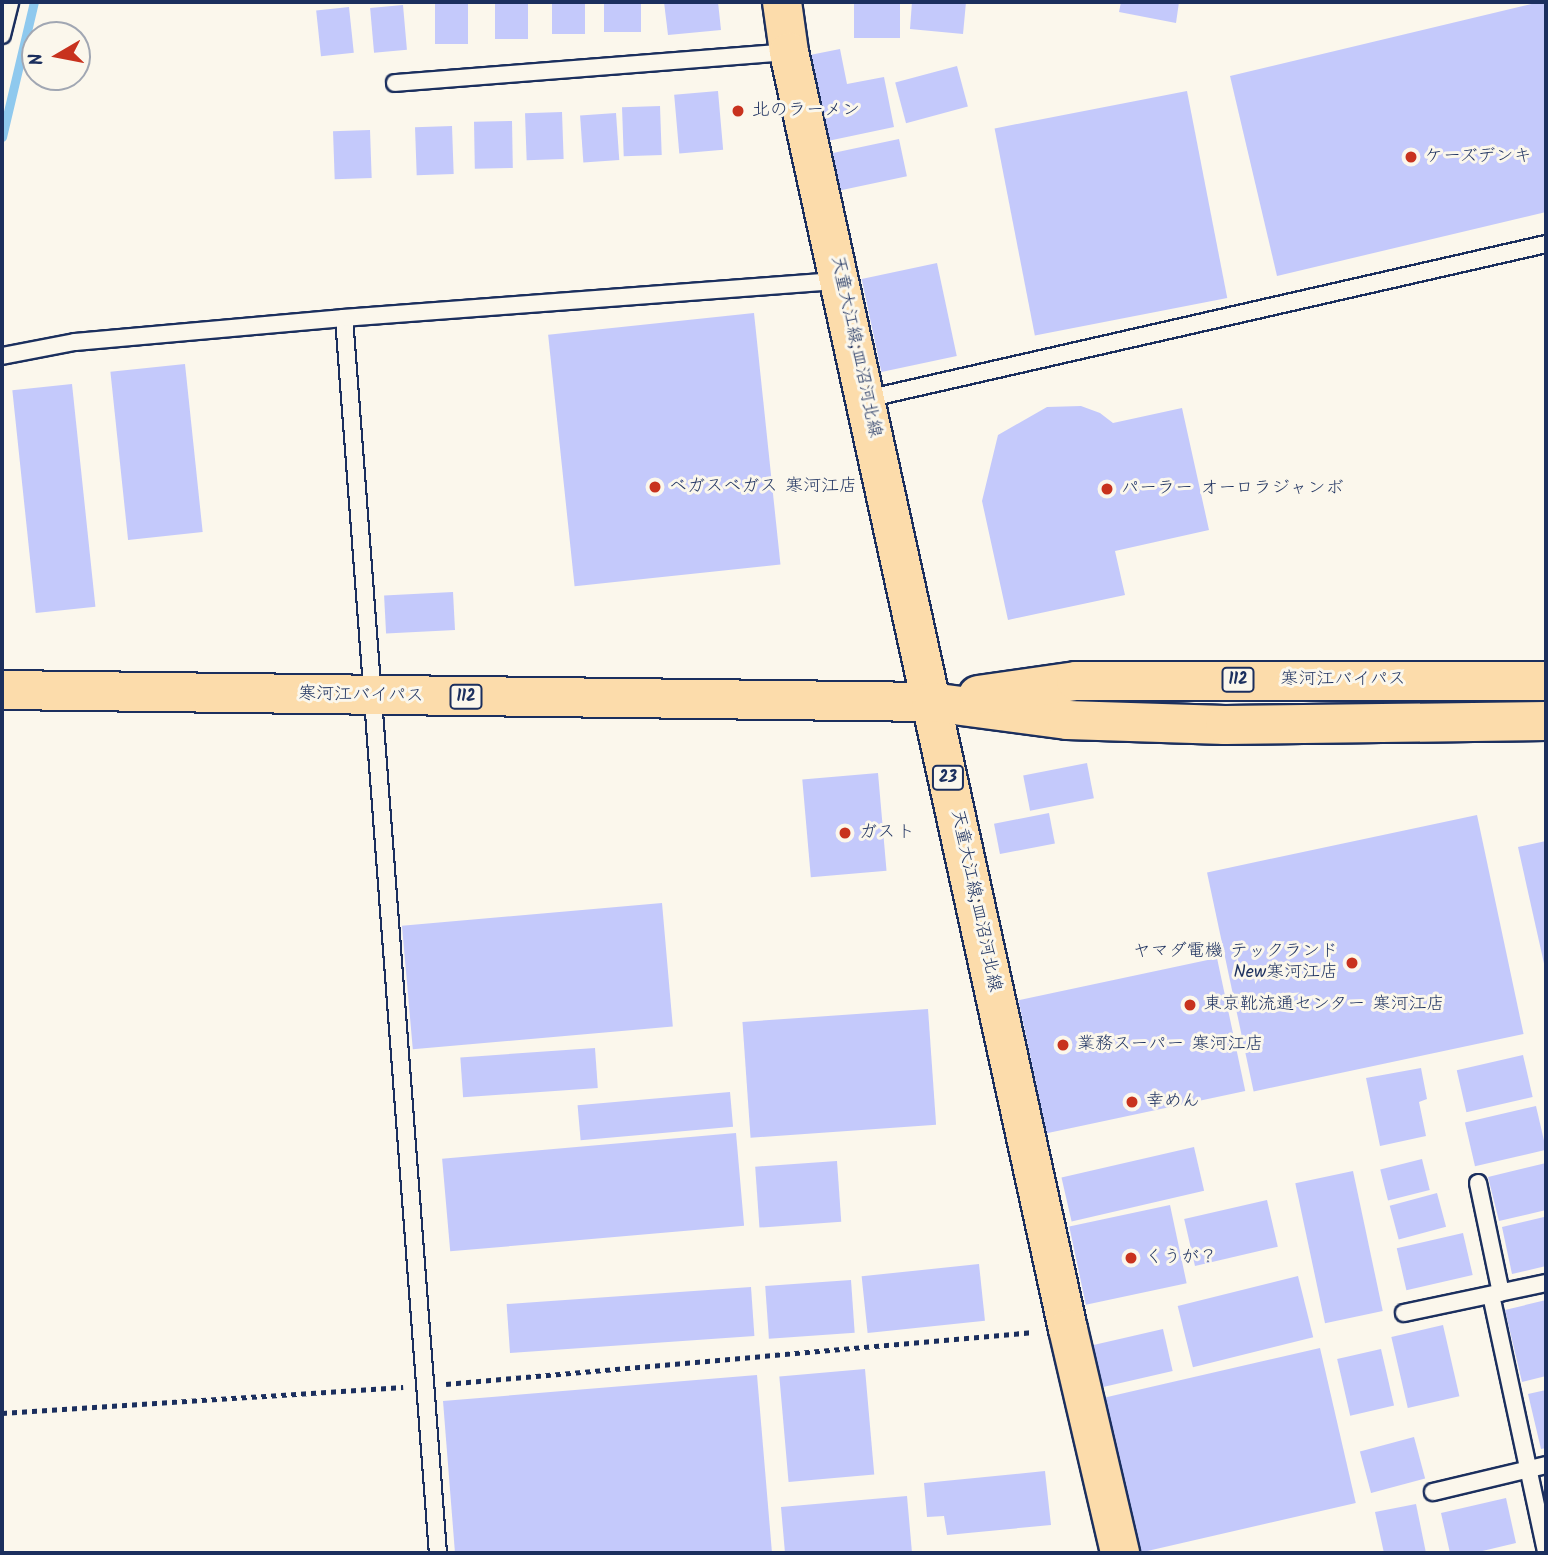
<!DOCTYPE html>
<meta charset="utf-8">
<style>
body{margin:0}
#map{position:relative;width:1548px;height:1555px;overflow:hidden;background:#fbf7ec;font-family:Kalam,"Klee One",sans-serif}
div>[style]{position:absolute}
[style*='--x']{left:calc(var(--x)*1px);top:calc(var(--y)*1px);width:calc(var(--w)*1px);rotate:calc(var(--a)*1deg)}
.stream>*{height:9px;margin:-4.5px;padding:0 4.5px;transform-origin:4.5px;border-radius:4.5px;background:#8fc9ee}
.building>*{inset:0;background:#c4c9fb;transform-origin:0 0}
.path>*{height:4.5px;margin-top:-2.25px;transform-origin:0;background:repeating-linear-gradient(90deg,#1b2f5e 0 5px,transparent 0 10px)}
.roads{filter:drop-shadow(2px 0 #1b2f5e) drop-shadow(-2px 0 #1b2f5e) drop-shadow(0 2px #1b2f5e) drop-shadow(0 -2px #1b2f5e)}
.service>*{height:16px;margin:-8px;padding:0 8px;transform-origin:8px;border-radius:8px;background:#fbf7ec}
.primary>*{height:38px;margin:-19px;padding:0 19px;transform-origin:19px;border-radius:19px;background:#fcdcab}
.trunk>*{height:38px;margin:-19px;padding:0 19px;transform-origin:19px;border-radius:19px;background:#fcdcab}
.dots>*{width:19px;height:19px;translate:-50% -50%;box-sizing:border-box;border:4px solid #fbf7ec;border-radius:50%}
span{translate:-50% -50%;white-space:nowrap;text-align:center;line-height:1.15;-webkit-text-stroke:6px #fbf7ec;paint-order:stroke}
.shield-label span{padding:2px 5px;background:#fbf7ec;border:2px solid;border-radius:5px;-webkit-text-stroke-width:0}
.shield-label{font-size:16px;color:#1b2f5e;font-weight:700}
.poi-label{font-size:18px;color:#1b2f5e}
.left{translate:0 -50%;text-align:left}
.right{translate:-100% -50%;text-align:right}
.street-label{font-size:18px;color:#1b2f5e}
.frame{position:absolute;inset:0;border:4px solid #1b2f5e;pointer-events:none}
.north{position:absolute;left:21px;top:21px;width:70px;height:70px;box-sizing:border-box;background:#fbf7ec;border:2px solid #a1a7b3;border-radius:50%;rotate:260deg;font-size:19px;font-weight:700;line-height:28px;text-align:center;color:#1b2f5e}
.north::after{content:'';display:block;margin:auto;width:24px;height:32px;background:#c8321e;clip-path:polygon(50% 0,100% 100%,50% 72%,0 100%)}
</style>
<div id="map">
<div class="stream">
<div style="--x:2;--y:137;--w:139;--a:-76.7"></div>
</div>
<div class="building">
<div style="left:435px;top:2px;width:33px;height:42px"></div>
<div style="left:495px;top:2px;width:33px;height:37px"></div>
<div style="left:552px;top:2px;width:33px;height:32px"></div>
<div style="left:604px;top:2px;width:37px;height:30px"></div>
<div style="clip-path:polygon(664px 2px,718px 2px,721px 30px,668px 35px)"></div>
<div style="left:854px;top:2px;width:46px;height:36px"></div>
<div style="clip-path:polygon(912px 2px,966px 2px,963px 34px,910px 29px)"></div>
<div style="clip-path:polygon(1121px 2px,1179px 2px,1176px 23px,1119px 12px)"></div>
<div style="clip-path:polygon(1540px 2px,1546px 2px,1546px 212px,1277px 276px,1230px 76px)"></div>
<div style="left:403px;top:5px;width:45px;height:33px;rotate:85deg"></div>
<div style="left:349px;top:7px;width:46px;height:33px;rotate:84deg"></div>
<div style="clip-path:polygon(840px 49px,847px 84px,884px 77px,894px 127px,823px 142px,805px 56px)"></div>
<div style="left:957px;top:66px;width:42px;height:64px;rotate:75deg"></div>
<div style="left:718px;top:91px;width:59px;height:44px;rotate:85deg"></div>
<div style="left:1187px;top:91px;width:211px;height:196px;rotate:79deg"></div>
<div style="left:660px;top:106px;width:49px;height:38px;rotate:88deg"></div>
<div style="left:562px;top:112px;width:47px;height:37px;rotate:88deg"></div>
<div style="left:616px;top:113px;width:47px;height:36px;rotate:86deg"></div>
<div style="left:512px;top:121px;width:47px;height:38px;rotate:89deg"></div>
<div style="left:452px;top:126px;width:48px;height:37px;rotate:88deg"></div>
<div style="left:370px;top:130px;width:48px;height:37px;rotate:88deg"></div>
<div style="left:899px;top:139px;width:38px;height:76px;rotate:78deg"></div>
<div style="left:937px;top:263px;width:95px;height:77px;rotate:78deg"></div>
<div style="left:754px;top:313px;width:253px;height:207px;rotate:84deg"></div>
<div style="left:185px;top:364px;width:169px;height:75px;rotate:84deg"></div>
<div style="left:72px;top:384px;width:224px;height:60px;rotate:84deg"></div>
<div style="clip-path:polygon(1081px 406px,1100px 413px,1113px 423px,1182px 408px,1209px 530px,1115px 551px,1125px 595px,1008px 620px,982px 501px,998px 435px,1047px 407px)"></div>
<div style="left:453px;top:592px;width:38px;height:69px;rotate:87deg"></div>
<div style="left:1087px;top:763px;width:36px;height:65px;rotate:79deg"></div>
<div style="left:878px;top:773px;width:98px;height:76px;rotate:85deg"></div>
<div style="left:1049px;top:813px;width:31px;height:56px;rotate:79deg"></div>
<div style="left:1477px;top:815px;width:224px;height:276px;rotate:78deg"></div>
<div style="clip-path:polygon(1546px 841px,1546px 968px,1545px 968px,1518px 847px)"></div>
<div style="left:662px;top:903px;width:124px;height:261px;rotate:85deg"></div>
<div style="left:1217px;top:958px;width:136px;height:203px;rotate:78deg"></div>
<div style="left:928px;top:1009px;width:116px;height:186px;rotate:86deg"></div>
<div style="left:595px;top:1048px;width:40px;height:135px;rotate:86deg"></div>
<div style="left:1523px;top:1055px;width:43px;height:68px;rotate:77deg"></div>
<div style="clip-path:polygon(1421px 1068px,1427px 1099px,1419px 1102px,1426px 1136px,1380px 1146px,1366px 1078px)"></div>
<div style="left:730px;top:1092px;width:35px;height:153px;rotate:85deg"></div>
<div style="left:1536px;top:1106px;width:45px;height:73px;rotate:77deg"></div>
<div style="left:736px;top:1133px;width:93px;height:295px;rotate:85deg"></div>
<div style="left:1194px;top:1147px;width:45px;height:136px;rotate:77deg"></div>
<div style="left:1422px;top:1159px;width:32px;height:43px;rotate:76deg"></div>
<div style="left:837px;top:1161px;width:61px;height:82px;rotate:86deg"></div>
<div style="clip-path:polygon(1546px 1163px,1546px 1210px,1499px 1221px,1488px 1177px)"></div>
<div style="left:1353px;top:1171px;width:143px;height:59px;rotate:78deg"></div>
<div style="left:1437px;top:1193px;width:35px;height:49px;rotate:75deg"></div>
<div style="left:1267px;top:1200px;width:48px;height:85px;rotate:77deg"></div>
<div style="left:1170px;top:1205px;width:80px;height:103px;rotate:78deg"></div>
<div style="clip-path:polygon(1544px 1217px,1546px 1266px,1512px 1274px,1502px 1227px)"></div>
<div style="left:1463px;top:1233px;width:43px;height:68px;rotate:77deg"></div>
<div style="left:979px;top:1264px;width:57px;height:118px;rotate:84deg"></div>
<div style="left:1298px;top:1276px;width:63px;height:124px;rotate:76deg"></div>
<div style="left:851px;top:1280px;width:53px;height:86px;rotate:86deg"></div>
<div style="left:751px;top:1287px;width:49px;height:245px;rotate:86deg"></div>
<div style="clip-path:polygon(1546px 1300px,1546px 1376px,1522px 1382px,1505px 1310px)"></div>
<div style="left:1443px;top:1325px;width:73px;height:53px;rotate:77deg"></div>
<div style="left:1163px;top:1329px;width:43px;height:78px;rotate:77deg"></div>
<div style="left:1320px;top:1348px;width:159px;height:225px;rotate:77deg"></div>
<div style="left:1381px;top:1349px;width:58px;height:45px;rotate:77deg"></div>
<div style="left:865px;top:1369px;width:106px;height:86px;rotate:85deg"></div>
<div style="clip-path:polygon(757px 1375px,772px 1553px,455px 1553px,443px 1401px)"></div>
<div style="clip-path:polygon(1546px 1390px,1546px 1448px,1541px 1449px,1528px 1394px)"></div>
<div style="left:1414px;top:1437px;width:43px;height:56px;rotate:75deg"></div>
<div style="clip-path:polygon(1045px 1471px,1051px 1525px,947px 1535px,944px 1516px,927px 1517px,924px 1483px)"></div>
<div style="clip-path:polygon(907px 1496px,912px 1553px,785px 1553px,781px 1507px)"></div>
<div style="clip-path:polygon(1506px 1498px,1516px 1543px,1474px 1553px,1450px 1553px,1441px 1513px)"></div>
<div style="clip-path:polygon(1416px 1504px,1426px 1553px,1384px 1553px,1375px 1512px)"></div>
</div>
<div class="path">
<div style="--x:446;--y:1384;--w:590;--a:-5.05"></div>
<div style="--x:2;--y:1413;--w:402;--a:-3.7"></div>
</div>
<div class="roads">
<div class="service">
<div style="--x:2;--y:35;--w:34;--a:-76"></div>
<div style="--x:395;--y:83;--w:395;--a:-4.5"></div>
<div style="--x:344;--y:318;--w:1239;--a:85.65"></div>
<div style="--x:2;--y:356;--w:74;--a:-10.9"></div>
<div style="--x:75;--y:342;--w:270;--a:-5.1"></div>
<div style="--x:344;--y:318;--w:495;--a:-4.3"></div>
<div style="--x:866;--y:399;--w:697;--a:-12.84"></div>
<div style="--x:1478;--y:1183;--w:112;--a:78.2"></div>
<div style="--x:1491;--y:1295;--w:263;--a:77.9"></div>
<div style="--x:1404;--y:1313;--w:145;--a:-11.9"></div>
<div style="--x:1433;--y:1492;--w:116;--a:-13.4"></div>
</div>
<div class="primary">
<div style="--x:782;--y:2;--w:50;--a:82"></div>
<div style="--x:789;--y:52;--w:1307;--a:77.68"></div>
<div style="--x:1068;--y:1329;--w:230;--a:76.9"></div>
</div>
<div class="trunk">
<div style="--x:2;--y:690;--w:929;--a:0.74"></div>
<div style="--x:931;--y:702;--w:137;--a:7.5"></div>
<div style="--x:1067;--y:720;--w:158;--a:1.8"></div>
<div style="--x:1225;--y:725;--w:321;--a:-0.7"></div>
<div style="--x:978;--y:695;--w:99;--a:-8.1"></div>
<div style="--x:1076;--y:681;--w:470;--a:0"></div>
</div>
</div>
<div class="dots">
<div style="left:738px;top:111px;background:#c8321e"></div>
<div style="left:1411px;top:157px;background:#c8321e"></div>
<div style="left:655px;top:487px;background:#c8321e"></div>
<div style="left:1107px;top:489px;background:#c8321e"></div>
<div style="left:845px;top:833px;background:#c8321e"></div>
<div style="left:1352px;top:963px;background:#c8321e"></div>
<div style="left:1190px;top:1005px;background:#c8321e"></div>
<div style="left:1063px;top:1045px;background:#c8321e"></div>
<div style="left:1132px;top:1102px;background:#c8321e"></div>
<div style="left:1131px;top:1258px;background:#c8321e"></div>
</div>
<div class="shield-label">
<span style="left:1238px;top:680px">112</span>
<span style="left:466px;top:697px">112</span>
<span style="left:948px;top:778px">23</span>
</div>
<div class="poi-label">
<span class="left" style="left:752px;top:111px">北のラーメン</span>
<span class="left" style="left:1425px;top:157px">ケーズデンキ</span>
<span class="left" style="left:669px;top:487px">ベガスベガス 寒河江店</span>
<span class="left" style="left:1121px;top:489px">パーラー オーロラジャンボ</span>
<span class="left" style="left:859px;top:833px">ガスト</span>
<span class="right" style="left:1338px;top:963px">ヤマダ電機 テックランド<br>New寒河江店</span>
<span class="left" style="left:1204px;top:1005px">東京靴流通センター 寒河江店</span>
<span class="left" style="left:1077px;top:1045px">業務スーパー 寒河江店</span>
<span class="left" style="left:1146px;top:1102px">幸めん</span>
<span class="left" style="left:1145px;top:1258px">くうが？</span>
</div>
<div class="street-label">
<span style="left:855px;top:347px;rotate:78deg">天童大江線;皿沼河北線</span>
<span style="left:1343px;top:680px">寒河江バイパス</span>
<span style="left:361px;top:696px;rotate:1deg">寒河江バイパス</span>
<span style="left:975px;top:901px;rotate:78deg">天童大江線;皿沼河北線</span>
</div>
<div class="frame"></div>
<div class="north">N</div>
</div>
